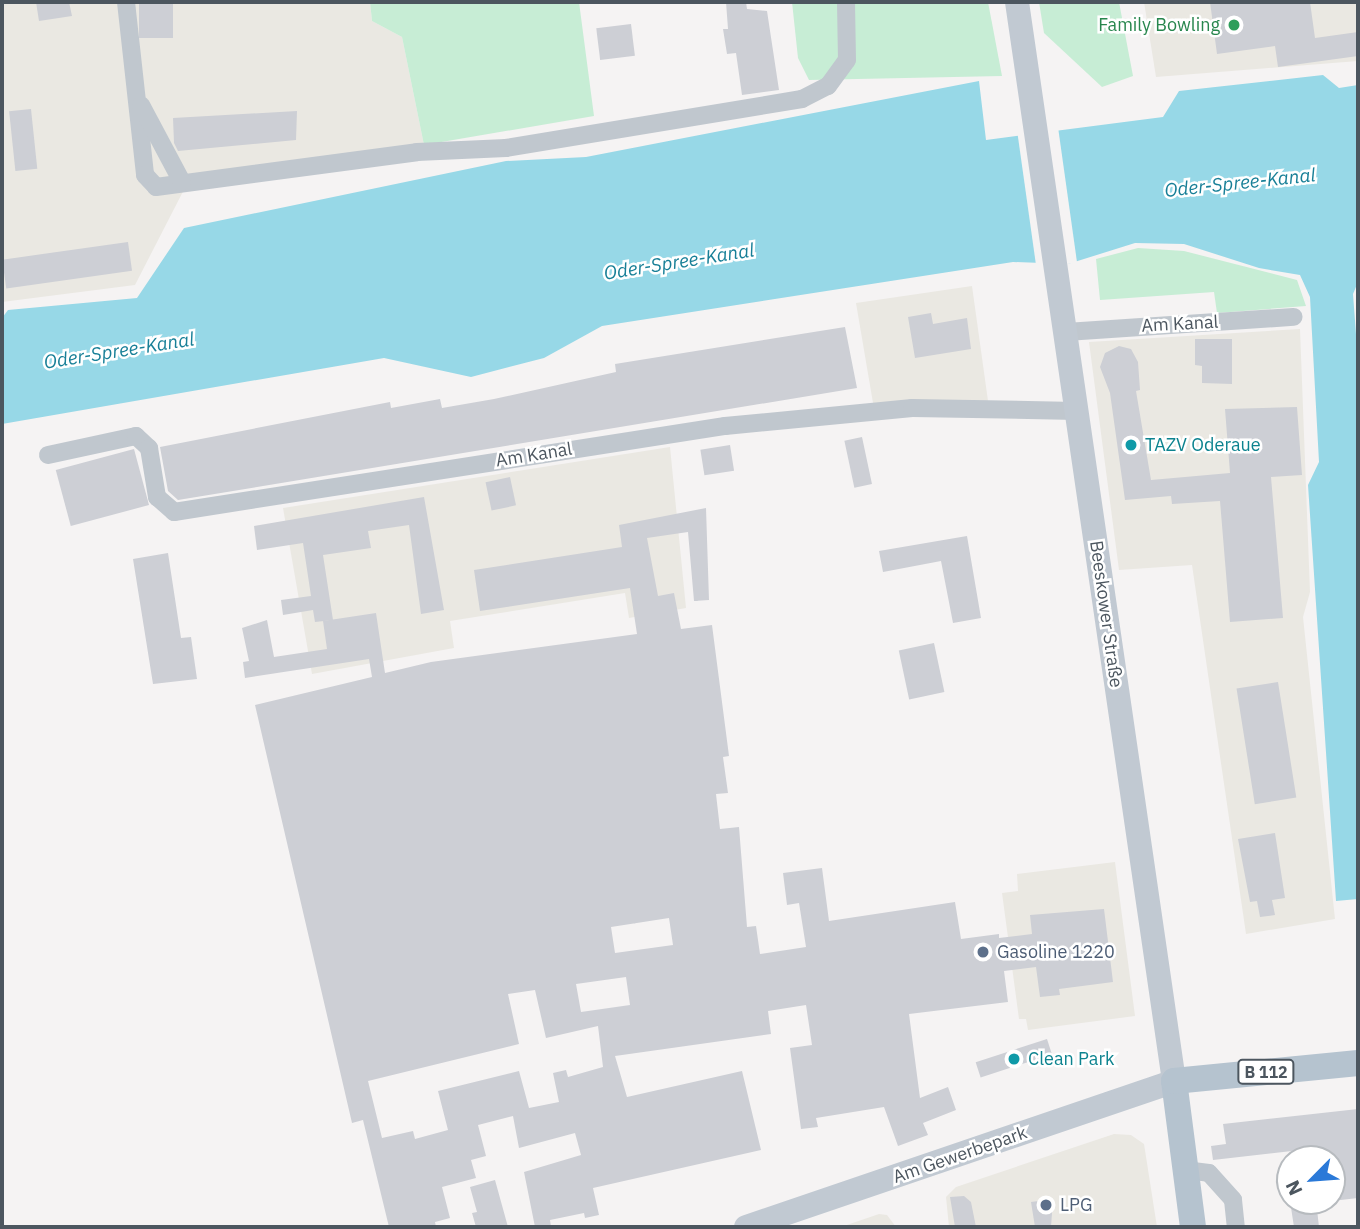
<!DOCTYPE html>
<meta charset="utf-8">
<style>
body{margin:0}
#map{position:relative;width:1360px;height:1229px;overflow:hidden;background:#f5f3f3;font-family:"IBM Plex Sans",sans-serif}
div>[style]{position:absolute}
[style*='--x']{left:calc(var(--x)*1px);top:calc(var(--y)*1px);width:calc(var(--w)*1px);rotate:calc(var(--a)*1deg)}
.commercial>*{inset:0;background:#eae8e2}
.green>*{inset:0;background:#c7edd5}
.water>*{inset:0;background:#97d8e7}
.pier>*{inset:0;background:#f5f3f3;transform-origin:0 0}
.building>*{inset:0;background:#cdcfd5;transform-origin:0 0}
.street>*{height:18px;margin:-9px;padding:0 9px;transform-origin:9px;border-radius:9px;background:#c0c7ce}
.secondary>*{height:24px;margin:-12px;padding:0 12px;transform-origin:12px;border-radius:12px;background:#c1c9d2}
.primary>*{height:26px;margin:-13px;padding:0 13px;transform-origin:13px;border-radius:13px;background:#b5c3cf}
.dots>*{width:19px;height:19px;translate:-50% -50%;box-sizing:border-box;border:4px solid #fff;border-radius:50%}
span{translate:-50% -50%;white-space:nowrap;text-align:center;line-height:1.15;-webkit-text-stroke:5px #fff;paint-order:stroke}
.shield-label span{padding:2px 5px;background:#fff;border:2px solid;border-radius:5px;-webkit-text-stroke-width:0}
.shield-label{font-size:16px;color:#4c565f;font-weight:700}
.leisure-label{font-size:18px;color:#27864d}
.right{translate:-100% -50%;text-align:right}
.street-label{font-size:18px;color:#4c565f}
.culture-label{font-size:18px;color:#0d838f}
.left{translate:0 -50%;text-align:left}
.service-label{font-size:18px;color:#4e5e75}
.water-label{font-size:19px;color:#177f97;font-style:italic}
.frame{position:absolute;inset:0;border:4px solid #4c565f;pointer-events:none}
.north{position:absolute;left:1276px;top:1145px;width:70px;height:70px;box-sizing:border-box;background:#fff;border:2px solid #b7bbbf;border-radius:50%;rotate:245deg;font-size:19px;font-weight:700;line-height:28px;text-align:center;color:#4c565f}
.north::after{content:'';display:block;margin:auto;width:24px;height:32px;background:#2a79d8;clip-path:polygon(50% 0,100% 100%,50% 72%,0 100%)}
</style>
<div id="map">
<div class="commercial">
<div style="clip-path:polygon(2px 2px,370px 2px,372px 21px,402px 37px,424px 145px,192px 174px,135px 285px,2px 302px)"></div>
<div style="clip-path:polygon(1144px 2px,1358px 2px,1358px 61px,1156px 77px)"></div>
<div style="clip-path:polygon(972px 286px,988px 401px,873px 403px,856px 303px)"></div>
<div style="clip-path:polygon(1300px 329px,1310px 592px,1303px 617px,1335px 919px,1246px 934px,1192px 565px,1119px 570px,1089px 342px)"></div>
<div style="clip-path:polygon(670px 447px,686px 608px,629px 618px,625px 593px,450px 621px,454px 648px,312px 674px,283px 508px)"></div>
<div style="clip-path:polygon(1115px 862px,1135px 1016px,1028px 1030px,1026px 1019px,1019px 1019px,1002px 893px,1018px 891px,1017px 874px)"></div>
<div style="clip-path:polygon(1114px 1134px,1131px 1135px,1144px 1144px,1157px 1227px,949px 1227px,946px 1197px,956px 1187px)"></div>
<div style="clip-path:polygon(879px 1214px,887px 1215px,896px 1227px,841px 1227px)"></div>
</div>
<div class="green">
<div style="clip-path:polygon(370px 2px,579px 2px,594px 116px,424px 145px,402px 37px,372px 21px)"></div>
<div style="clip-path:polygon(792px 2px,988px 2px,1002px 76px,809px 80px,798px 58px)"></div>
<div style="clip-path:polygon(1039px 2px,1119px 2px,1133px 76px,1102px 87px,1044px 33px)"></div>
<div style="clip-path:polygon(1138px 248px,1184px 251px,1297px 280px,1306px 306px,1217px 313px,1214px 292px,1100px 300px,1096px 259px)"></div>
</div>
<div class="water">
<div style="clip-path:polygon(1323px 75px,1339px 88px,1358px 85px,1358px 282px,1353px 294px,1358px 361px,1358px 899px,1336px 901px,1308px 485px,1319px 462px,1310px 297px,1300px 275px,1259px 268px,1184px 244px,1135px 243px,1068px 264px,1013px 262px,602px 326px,544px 358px,471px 377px,384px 358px,2px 424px,2px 318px,8px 310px,137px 298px,184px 228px,506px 161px,586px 157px,979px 81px,986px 140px,1163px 117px,1179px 91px)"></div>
</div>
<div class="pier">
<div style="left:1058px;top:127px;width:137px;height:41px;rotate:82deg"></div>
</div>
<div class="building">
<div style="clip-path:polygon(36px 2px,69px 2px,72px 16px,39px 21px)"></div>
<div style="left:139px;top:2px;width:34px;height:36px"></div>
<div style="clip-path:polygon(726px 2px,746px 2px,747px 9px,767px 11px,779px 90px,742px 95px,736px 53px,727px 54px,723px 29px,728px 29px)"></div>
<div style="clip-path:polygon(1210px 2px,1310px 2px,1315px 38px,1358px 32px,1358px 56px,1278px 67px,1275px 46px,1217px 54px)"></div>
<div style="left:631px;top:24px;width:32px;height:35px;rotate:83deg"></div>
<div style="left:31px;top:109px;width:60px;height:22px;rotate:84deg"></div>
<div style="clip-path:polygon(297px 111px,296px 140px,178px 151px,174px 143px,173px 118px)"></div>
<div style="left:128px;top:242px;width:29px;height:127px;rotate:82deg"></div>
<div style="clip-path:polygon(931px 313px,933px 324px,967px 318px,971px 349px,915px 358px,908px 317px)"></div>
<div style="clip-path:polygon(845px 327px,857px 388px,178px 500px,168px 491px,160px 447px,390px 402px,391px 408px,440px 399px,442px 408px,494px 399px,616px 372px,615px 364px)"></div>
<div style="clip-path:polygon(1195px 339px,1232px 339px,1232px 384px,1202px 383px,1202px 366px,1195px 365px)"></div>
<div style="clip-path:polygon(1119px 346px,1131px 349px,1138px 362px,1140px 390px,1136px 391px,1151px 480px,1230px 473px,1225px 409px,1297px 407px,1302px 475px,1271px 477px,1283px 618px,1230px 622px,1220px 501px,1172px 504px,1171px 496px,1125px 500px,1110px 393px,1100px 367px,1105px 353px)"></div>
<div style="left:862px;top:437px;width:48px;height:18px;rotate:78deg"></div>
<div style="left:730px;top:445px;width:26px;height:30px;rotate:81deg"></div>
<div style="left:134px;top:449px;width:58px;height:81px;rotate:75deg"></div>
<div style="left:510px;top:477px;width:29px;height:25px;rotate:78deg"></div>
<div style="clip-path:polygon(424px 497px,444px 610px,421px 614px,409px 525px,368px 531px,371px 548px,323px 555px,333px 620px,315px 622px,313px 610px,283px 615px,281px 600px,311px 596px,303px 543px,257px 550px,254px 526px)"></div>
<div style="clip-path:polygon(evenodd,706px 508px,709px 600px,694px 601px,688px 532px,647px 538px,658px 596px,674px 593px,681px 629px,712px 625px,729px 756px,723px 757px,728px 793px,716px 794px,720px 829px,739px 827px,747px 927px,756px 926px,760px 954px,806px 947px,799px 903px,787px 905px,783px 873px,822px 868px,829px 921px,955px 902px,961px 939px,999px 934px,999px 938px,1032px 934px,1030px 915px,1104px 909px,1113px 982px,1059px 989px,1060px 995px,1040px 997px,1036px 967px,1004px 971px,1008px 1002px,909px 1014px,920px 1098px,948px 1087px,956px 1110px,923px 1123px,928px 1135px,898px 1146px,884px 1107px,816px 1118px,818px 1127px,801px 1129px,790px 1048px,812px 1045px,806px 1005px,768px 1011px,771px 1034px,615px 1056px,627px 1097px,742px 1071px,761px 1150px,593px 1188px,599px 1215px,585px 1218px,584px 1213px,550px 1220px,551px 1227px,535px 1227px,524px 1172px,581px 1155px,575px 1133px,519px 1148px,513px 1116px,478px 1125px,486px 1156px,471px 1160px,476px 1178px,442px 1187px,450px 1218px,435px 1222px,436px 1227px,389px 1227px,363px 1120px,352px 1123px,255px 705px,372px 677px,369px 659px,245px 678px,243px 662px,249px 661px,242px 628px,267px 620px,274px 657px,327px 649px,323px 621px,376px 613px,385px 673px,431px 662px,637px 634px,630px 588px,480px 611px,474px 570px,622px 547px,619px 525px,706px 508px,669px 918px,673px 945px,615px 953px,611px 927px,669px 918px,706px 508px,626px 977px,630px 1005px,581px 1012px,576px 984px,626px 977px,706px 508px,535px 990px,546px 1038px,598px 1026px,603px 1067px,568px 1077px,566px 1070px,553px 1073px,559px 1102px,529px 1108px,519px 1071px,438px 1091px,448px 1130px,415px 1139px,413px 1131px,382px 1138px,368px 1081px,519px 1044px,508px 994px,535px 990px)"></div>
<div style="clip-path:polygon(967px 536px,981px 618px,953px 623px,941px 561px,883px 572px,879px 551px)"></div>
<div style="clip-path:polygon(168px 553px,181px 638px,191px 637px,197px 679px,153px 684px,133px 559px)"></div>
<div style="left:934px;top:643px;width:50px;height:36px;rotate:78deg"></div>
<div style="left:1278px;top:682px;width:117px;height:42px;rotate:81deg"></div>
<div style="clip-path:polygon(1275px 833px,1285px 898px,1272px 900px,1275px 915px,1260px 917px,1257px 901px,1250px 902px,1238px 839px)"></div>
<div style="left:1047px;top:1039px;width:16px;height:75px;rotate:72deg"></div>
<div style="clip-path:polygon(1358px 1109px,1358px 1198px,1332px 1201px,1332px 1159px,1320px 1159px,1318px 1148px,1213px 1160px,1211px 1146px,1226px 1144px,1223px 1124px)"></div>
<div style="clip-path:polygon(495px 1180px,508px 1227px,476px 1227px,472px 1213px,477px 1212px,470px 1187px)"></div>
<div style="clip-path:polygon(964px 1196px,971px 1202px,976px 1227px,955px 1227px,950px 1197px)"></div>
<div style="clip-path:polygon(1053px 1199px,1051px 1227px,1035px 1227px,1031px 1202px)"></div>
<div style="clip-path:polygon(1290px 1201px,1316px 1201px,1319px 1227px,1294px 1227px)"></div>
</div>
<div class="street">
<div style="--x:126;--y:2;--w:174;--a:83.7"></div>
<div style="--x:145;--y:175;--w:16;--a:47"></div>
<div style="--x:156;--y:187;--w:263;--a:-7.6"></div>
<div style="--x:417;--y:152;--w:89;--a:-2.6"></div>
<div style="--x:506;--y:148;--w:300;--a:-9.4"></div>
<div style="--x:802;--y:99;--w:29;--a:-27"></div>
<div style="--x:828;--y:86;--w:32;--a:-54"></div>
<div style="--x:847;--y:60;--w:58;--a:-91"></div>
<div style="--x:141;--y:105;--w:87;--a:62"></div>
<div style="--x:1066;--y:332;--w:228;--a:-3.8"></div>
<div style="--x:48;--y:455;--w:90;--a:-12.2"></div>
<div style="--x:136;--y:436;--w:18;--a:43"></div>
<div style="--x:149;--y:448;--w:50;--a:80.7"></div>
<div style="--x:157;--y:497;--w:23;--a:41"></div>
<div style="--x:174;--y:512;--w:558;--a:-8.87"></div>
<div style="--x:725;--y:426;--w:188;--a:-5.5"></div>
<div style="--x:912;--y:408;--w:165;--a:1"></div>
<div style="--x:1185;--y:1170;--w:24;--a:7"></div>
<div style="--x:1209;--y:1173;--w:36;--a:48"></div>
<div style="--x:1233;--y:1200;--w:27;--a:84"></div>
</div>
<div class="secondary">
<div style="--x:746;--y:1227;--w:452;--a:-18.8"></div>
<div style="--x:1174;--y:1081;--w:1090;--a:-98.28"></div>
</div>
<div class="primary">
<div style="--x:1193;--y:1227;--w:147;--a:-97.4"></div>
<div style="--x:1174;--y:1081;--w:185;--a:-5.6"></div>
</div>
<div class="dots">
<div style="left:1234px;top:25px;background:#2e9e5b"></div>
<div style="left:1131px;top:445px;background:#0f9aa8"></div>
<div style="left:983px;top:952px;background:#5c6f8a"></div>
<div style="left:1014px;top:1059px;background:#0f9aa8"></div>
<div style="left:1046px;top:1205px;background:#5c6f8a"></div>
</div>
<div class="shield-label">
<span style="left:1266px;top:1072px">B 112</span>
</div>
<div class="leisure-label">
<span class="right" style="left:1220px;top:25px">Family Bowling</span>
</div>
<div class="street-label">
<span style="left:1180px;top:324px;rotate:-3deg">Am Kanal</span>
<span style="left:534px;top:455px;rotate:-9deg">Am Kanal</span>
<span style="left:1106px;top:614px;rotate:82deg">Beeskower Straße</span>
<span style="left:960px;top:1155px;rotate:-19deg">Am Gewerbepark</span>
</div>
<div class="culture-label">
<span class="left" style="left:1145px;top:445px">TAZV Oderaue</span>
<span class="left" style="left:1028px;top:1059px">Clean Park</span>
</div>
<div class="service-label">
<span class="left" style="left:997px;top:952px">Gasoline 1220</span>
<span class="left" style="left:1060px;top:1205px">LPG</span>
</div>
<div class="water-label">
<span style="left:1240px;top:183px;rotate:-6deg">Oder-Spree-Kanal</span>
<span style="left:679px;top:262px;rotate:-9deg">Oder-Spree-Kanal</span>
<span style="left:119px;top:351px;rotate:-9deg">Oder-Spree-Kanal</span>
</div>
<div class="frame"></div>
<div class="north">N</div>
</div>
